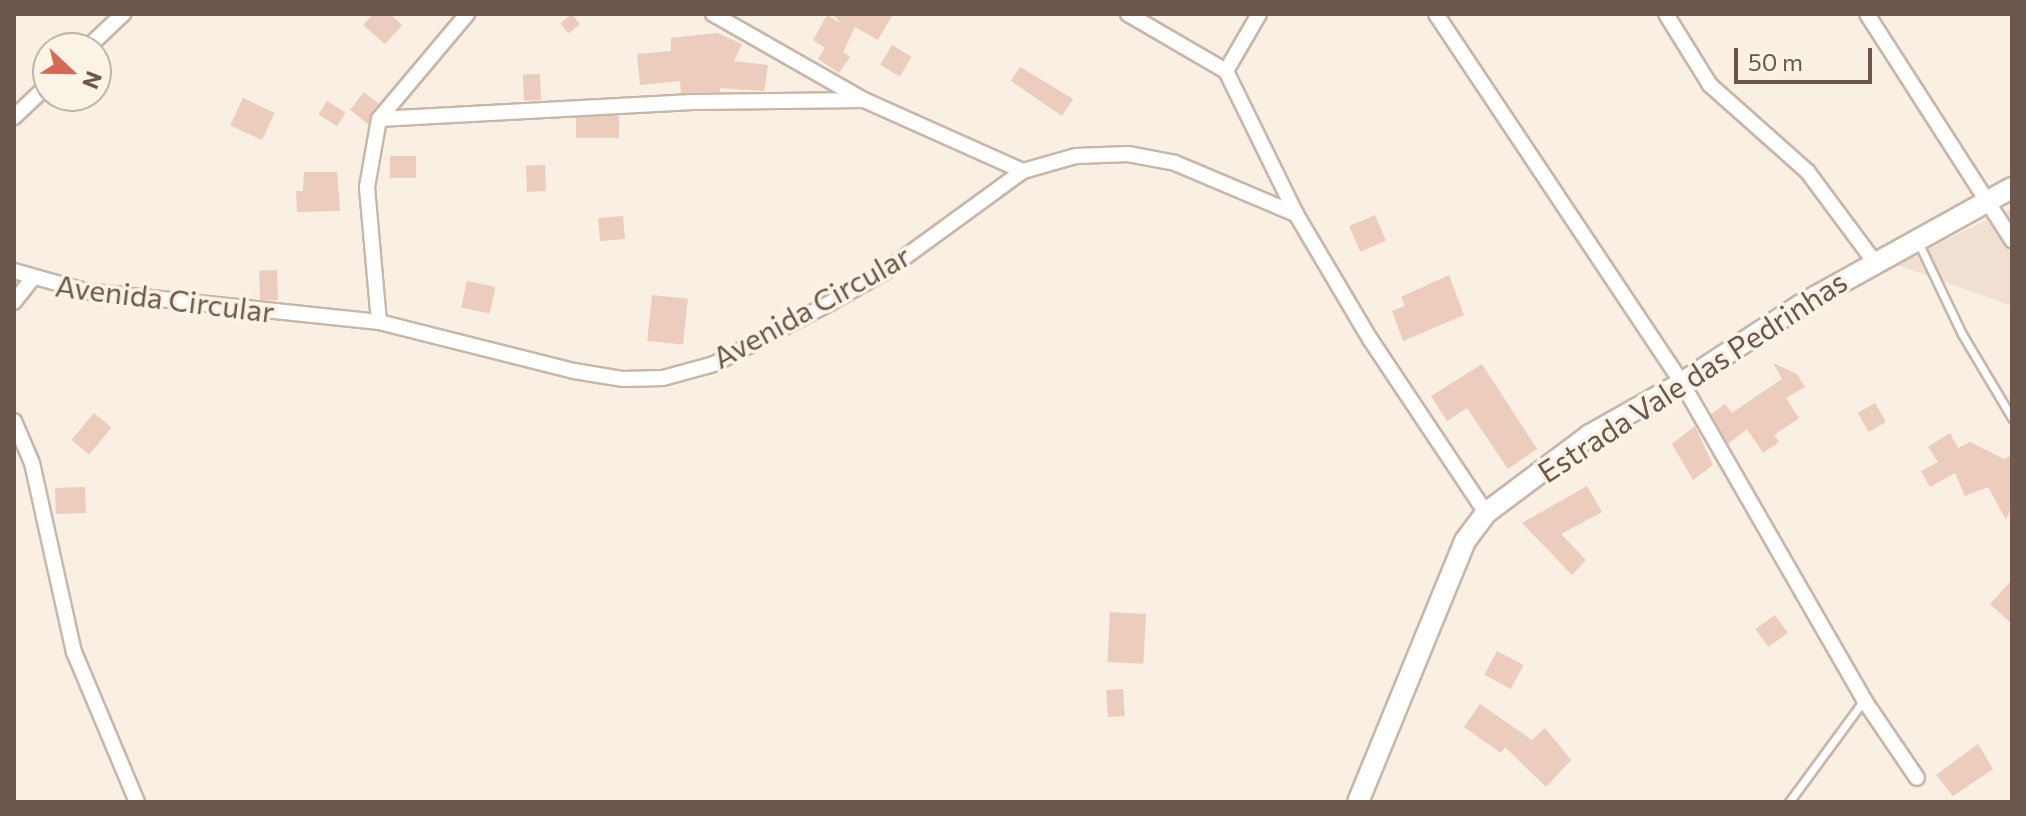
<!DOCTYPE html>
<style>
body{margin:0}
#map{position:relative;width:2026px;height:816px;overflow:hidden;background:#f9efe2;font-family:Commissioner,sans-serif}
div>[style]{position:absolute}
[style*='--x']{left:calc(var(--x)*1px);top:calc(var(--y)*1px);width:calc(var(--w)*1px);rotate:calc(var(--a)*1deg)}
.residential>*{inset:0;background:#efe0d1}
.building>*{inset:0;background:#ebccbd;transform-origin:0 0}
.roads{filter:drop-shadow(2px 0 #c8b6aa) drop-shadow(-2px 0 #c8b6aa) drop-shadow(0 2px #c8b6aa) drop-shadow(0 -2px #c8b6aa)}
.lane>*{height:7px;margin:-3.5px;padding:0 3.5px;transform-origin:3.5px;border-radius:3.5px;background:#fff}
.street>*{height:14px;margin:-7px;padding:0 7px;transform-origin:7px;border-radius:7px;background:#fff}
.secondary>*{height:20px;margin:-10px;padding:0 10px;transform-origin:10px;border-radius:10px;background:#fff}
span{translate:-50% -50%;white-space:nowrap;text-align:center;line-height:1.15;-webkit-text-stroke:7px #fcf3e7;paint-order:stroke}
.street-label{font-size:30px;color:#6d564b}
.frame{position:absolute;inset:0;border:16px solid #6d564b;pointer-events:none}
.north{position:absolute;left:32px;top:32px;width:80px;height:80px;box-sizing:border-box;background:#fcf3e7;border:2px solid #c3b4a9;border-radius:50%;rotate:112deg;font-size:22px;font-weight:700;line-height:32px;text-align:center;color:#6d564b}
.north::after{content:'';display:block;margin:auto;width:28px;height:36px;background:#d66954;clip-path:polygon(50% 0,100% 100%,50% 72%,0 100%)}
.scale{position:absolute;left:1734px;top:48px;width:138px;height:36px;box-sizing:border-box;border:4px solid #6d564b;border-top:0;padding-left:10px;font-size:24px;line-height:28px;white-space:nowrap;color:#6d564b;-webkit-text-stroke:6px #fcf3e7;paint-order:stroke}
</style>
<div id="map">
<div class="residential">
<div style="clip-path:polygon(2012px 208px,2012px 306px,1895px 264px)"></div>
</div>
<div class="building">
<div style="clip-path:polygon(373px 14px,390px 14px,402px 25px,385px 44px,363px 25px)"></div>
<div style="left:572px;top:14px;width:13px;height:15px;rotate:51deg"></div>
<div style="clip-path:polygon(833px 14px,893px 14px,878px 40px,855px 27px,843px 52px,850px 57px,839px 73px,818px 59px,825px 48px,813px 40px,827px 15px,840px 23px)"></div>
<div style="clip-path:polygon(717px 33px,742px 44px,734px 61px,768px 65px,764px 91px,720px 88px,720px 92px,681px 93px,680px 81px,640px 85px,637px 54px,671px 51px,671px 38px)"></div>
<div style="left:892px;top:45px;width:23px;height:23px;rotate:31deg"></div>
<div style="clip-path:polygon(1020px 67px,1073px 99px,1062px 116px,1011px 81px)"></div>
<div style="left:540px;top:74px;width:26px;height:17px;rotate:88deg"></div>
<div style="clip-path:polygon(364px 92px,379px 104px,368px 124px,350px 110px)"></div>
<div style="left:243px;top:98px;width:35px;height:30px;rotate:25deg"></div>
<div style="left:327px;top:101px;width:22px;height:16px;rotate:32deg"></div>
<div style="left:619px;top:116px;width:22px;height:43px;rotate:90deg"></div>
<div style="left:390px;top:156px;width:26px;height:22px"></div>
<div style="left:545px;top:165px;width:26px;height:19px;rotate:88deg"></div>
<div style="clip-path:polygon(304px 172px,337px 172px,340px 211px,297px 212px,296px 191px,303px 191px)"></div>
<div style="left:1375px;top:215px;width:28px;height:28px;rotate:67deg"></div>
<div style="left:623px;top:216px;width:23px;height:25px;rotate:85deg"></div>
<div style="left:277px;top:270px;width:30px;height:18px;rotate:88deg"></div>
<div style="clip-path:polygon(1449px 275px,1464px 315px,1403px 341px,1392px 311px,1405px 306px,1401px 297px)"></div>
<div style="left:467px;top:281px;width:29px;height:27px;rotate:12deg"></div>
<div style="left:652px;top:295px;width:36px;height:46px;rotate:6deg"></div>
<div style="clip-path:polygon(1773px 363px,1797px 374px,1805px 387px,1786px 398px,1799px 418px,1774px 435px,1779px 442px,1763px 453px,1747px 429px,1728px 444px,1711px 414px,1725px 404px,1732px 413px,1782px 379px)"></div>
<div style="clip-path:polygon(1482px 364px,1537px 449px,1508px 469px,1467px 408px,1447px 421px,1431px 396px)"></div>
<div style="left:1875px;top:403px;width:22px;height:20px;rotate:60deg"></div>
<div style="left:94px;top:413px;width:23px;height:35px;rotate:40deg"></div>
<div style="clip-path:polygon(1695px 426px,1713px 465px,1693px 480px,1672px 444px)"></div>
<div style="clip-path:polygon(1950px 433px,1958px 448px,1970px 442px,2004px 459px,2012px 455px,2012px 505px,2006px 520px,1988px 487px,1965px 496px,1955px 473px,1930px 487px,1921px 471px,1938px 462px,1928px 447px)"></div>
<div style="clip-path:polygon(1587px 486px,1602px 512px,1561px 534px,1586px 560px,1572px 575px,1522px 523px)"></div>
<div style="left:85px;top:487px;width:26px;height:30px;rotate:88deg"></div>
<div style="clip-path:polygon(2012px 580px,2012px 624px,1990px 604px)"></div>
<div style="left:1110px;top:612px;width:36px;height:50px;rotate:3deg"></div>
<div style="left:1775px;top:615px;width:22px;height:24px;rotate:54deg"></div>
<div style="left:1497px;top:651px;width:30px;height:27px;rotate:28deg"></div>
<div style="left:1123px;top:689px;width:27px;height:17px;rotate:86deg"></div>
<div style="clip-path:polygon(1480px 704px,1532px 740px,1545px 728px,1571px 760px,1546px 787px,1505px 747px,1501px 753px,1464px 727px)"></div>
<div style="clip-path:polygon(1978px 744px,1993px 769px,1953px 796px,1936px 775px)"></div>
</div>
<div class="roads">
<div class="lane">
<div style="--x:1919;--y:244;--w:100;--a:64.5"></div>
<div style="--x:1962;--y:334;--w:98;--a:59.2"></div>
<div style="--x:1789;--y:802;--w:127;--a:-53.7"></div>
</div>
<div class="street">
<div style="--x:713;--y:14;--w:174;--a:29.7"></div>
<div style="--x:864;--y:100;--w:174;--a:24.1"></div>
<div style="--x:1128;--y:14;--w:113;--a:30.2"></div>
<div style="--x:1226;--y:71;--w:159;--a:63.9"></div>
<div style="--x:1296;--y:214;--w:145;--a:59.4"></div>
<div style="--x:1370;--y:339;--w:209;--a:56.3"></div>
<div style="--x:1436;--y:14;--w:443;--a:56.3"></div>
<div style="--x:1682;--y:383;--w:366;--a:60.1"></div>
<div style="--x:1864;--y:700;--w:94;--a:55.8"></div>
<div style="--x:1666;--y:14;--w:84;--a:58.2"></div>
<div style="--x:1710;--y:85;--w:130;--a:41.6"></div>
<div style="--x:1807;--y:171;--w:111;--a:53.4"></div>
<div style="--x:1867;--y:14;--w:269;--a:57.3"></div>
<div style="--x:87;--y:48;--w:50;--a:-43.4"></div>
<div style="--x:1226;--y:71;--w:66;--a:-59.9"></div>
<div style="--x:14;--y:117;--w:47;--a:-43.3"></div>
<div style="--x:379;--y:119;--w:314;--a:-3.1"></div>
<div style="--x:693;--y:102;--w:171;--a:-0.7"></div>
<div style="--x:14;--y:271;--w:74;--a:15.7"></div>
<div style="--x:85;--y:291;--w:296;--a:6"></div>
<div style="--x:379;--y:322;--w:201;--a:14.1"></div>
<div style="--x:574;--y:371;--w:50;--a:9.3"></div>
<div style="--x:623;--y:379;--w:40;--a:-1.4"></div>
<div style="--x:663;--y:378;--w:53;--a:-15.4"></div>
<div style="--x:714;--y:364;--w:131;--a:-27.7"></div>
<div style="--x:830;--y:303;--w:61;--a:-29.5"></div>
<div style="--x:883;--y:273;--w:173;--a:-36.1"></div>
<div style="--x:1023;--y:171;--w:55;--a:-15.8"></div>
<div style="--x:1076;--y:156;--w:52;--a:-2.2"></div>
<div style="--x:1128;--y:154;--w:48;--a:10.8"></div>
<div style="--x:1175;--y:163;--w:131;--a:22.9"></div>
<div style="--x:14;--y:302;--w:28;--a:-52"></div>
<div style="--x:379;--y:322;--w:136;--a:-95.1"></div>
<div style="--x:367;--y:187;--w:69;--a:-80"></div>
<div style="--x:379;--y:119;--w:137;--a:-50"></div>
<div style="--x:14;--y:421;--w:46;--a:66.8"></div>
<div style="--x:32;--y:463;--w:194;--a:77.5"></div>
<div style="--x:74;--y:652;--w:163;--a:67.2"></div>
</div>
<div class="secondary">
<div style="--x:1358;--y:802;--w:282;--a:-67.7"></div>
<div style="--x:1465;--y:541;--w:35;--a:-53"></div>
<div style="--x:1486;--y:513;--w:130;--a:-36.9"></div>
<div style="--x:1590;--y:435;--w:106;--a:-29.5"></div>
<div style="--x:1682;--y:383;--w:148;--a:-33.2"></div>
<div style="--x:1806;--y:302;--w:235;--a:-29"></div>
</div>
</div>
<div class="street-label">
<span style="left:165px;top:298px;rotate:7deg">Avenida Circular</span>
<span style="left:811px;top:306px;rotate:-29deg">Avenida Circular</span>
<span style="left:1692px;top:376px;rotate:-33deg">Estrada Vale das Pedrinhas</span>
</div>
<div class="frame"></div>
<div class="north">N</div>
<div class="scale">50 m</div>
</div>
